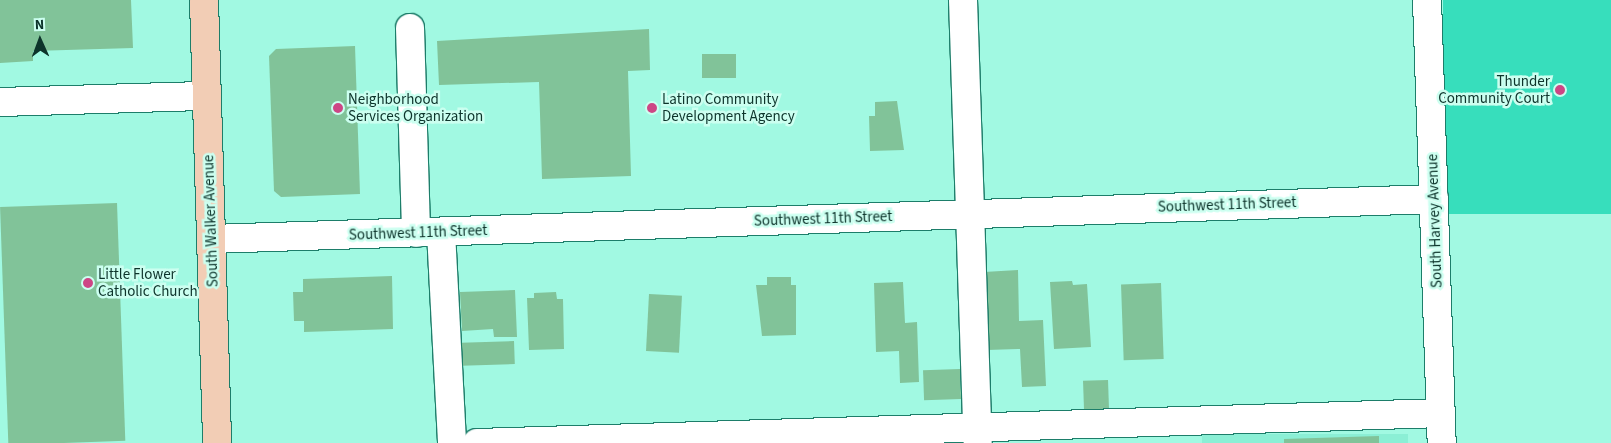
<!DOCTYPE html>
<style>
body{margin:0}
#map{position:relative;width:1611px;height:443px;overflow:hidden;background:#a1f9e2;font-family:"Source Sans 3",sans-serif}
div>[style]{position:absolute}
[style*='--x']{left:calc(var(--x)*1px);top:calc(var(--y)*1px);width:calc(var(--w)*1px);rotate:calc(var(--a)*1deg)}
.built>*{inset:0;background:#8befd5;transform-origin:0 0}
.green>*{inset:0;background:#37debc;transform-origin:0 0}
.building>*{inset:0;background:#81c399;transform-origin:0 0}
.roads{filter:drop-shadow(1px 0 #1d7e6a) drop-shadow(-1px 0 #1d7e6a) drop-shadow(0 1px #1d7e6a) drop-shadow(0 -1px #1d7e6a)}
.minor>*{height:28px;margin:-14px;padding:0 14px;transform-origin:14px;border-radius:14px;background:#fff}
.major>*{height:28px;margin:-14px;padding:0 14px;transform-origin:14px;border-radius:14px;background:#f2cdb5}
.dots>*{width:14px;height:14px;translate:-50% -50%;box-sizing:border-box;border:2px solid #ccfff0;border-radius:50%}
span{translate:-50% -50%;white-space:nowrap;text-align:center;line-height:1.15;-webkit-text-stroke:5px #ccfff0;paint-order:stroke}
.poi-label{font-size:15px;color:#0d342b}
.right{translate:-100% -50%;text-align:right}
.left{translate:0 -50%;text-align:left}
.street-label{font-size:15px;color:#0d342b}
.north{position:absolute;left:15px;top:15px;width:50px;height:50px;-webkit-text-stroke:4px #ccfff0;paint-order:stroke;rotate:358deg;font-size:14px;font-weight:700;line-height:20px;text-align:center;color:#0d342b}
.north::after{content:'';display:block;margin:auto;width:18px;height:22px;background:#0d342b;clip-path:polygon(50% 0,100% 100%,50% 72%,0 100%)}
</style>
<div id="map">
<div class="built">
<div style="left:1408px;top:434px;width:9px;height:206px;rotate:90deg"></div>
</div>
<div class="green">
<div style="left:1443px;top:0;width:168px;height:214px"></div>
</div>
<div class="building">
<div style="clip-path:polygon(0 0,131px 0,133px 48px,33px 51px,33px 61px,0 63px)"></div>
<div style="clip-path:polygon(649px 29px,650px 70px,628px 71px,631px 176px,542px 179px,539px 82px,439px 85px,437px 41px)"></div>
<div style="clip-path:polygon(355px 46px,360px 194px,281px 197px,274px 191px,269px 56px,276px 49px)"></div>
<div style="left:702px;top:54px;width:34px;height:24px"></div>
<div style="clip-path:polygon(897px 101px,904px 150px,870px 151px,869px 116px,875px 116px,875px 102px)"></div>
<div style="left:117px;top:203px;width:238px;height:117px;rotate:88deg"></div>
<div style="clip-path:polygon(1018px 270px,1019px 321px,1043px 320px,1046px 386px,1022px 387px,1020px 349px,987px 350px,984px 272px)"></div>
<div style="clip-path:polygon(392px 276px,393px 329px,304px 332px,304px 321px,294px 321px,293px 292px,303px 292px,303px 279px)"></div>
<div style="clip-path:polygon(767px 277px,791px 277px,791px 285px,796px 285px,796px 335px,762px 336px,756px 285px,767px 285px)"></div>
<div style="clip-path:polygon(1072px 281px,1073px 285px,1087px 284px,1091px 347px,1054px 349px,1050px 282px)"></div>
<div style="clip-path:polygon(903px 282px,905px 323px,917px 322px,919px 382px,900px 383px,899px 351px,876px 352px,874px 283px)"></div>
<div style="left:1161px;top:283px;width:76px;height:40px;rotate:88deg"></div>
<div style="clip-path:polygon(515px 290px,517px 337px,494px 337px,493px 329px,462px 331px,460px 292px)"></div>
<div style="clip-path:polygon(556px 292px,557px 299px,563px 299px,564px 349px,529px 350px,527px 298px,534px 298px,534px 293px)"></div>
<div style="left:649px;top:294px;width:33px;height:57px;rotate:3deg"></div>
<div style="left:514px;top:341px;width:23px;height:53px;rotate:88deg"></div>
<div style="left:960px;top:369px;width:30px;height:37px;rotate:88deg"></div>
<div style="left:1108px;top:380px;width:31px;height:25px;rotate:88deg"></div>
<div style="clip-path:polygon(1379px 436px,1379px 443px,1284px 443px,1284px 439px)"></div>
</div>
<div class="roads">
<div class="minor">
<div style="--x:963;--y:0;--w:443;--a:88.1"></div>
<div style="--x:1427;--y:0;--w:443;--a:88.1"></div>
<div style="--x:410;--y:28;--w:205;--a:88.3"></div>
<div style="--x:0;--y:102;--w:207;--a:-1.7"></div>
<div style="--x:441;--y:232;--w:211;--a:87"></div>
<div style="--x:211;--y:239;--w:1224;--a:-1.87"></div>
<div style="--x:477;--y:443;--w:964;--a:-1.78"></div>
</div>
<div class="major">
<div style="--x:204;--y:0;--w:443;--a:88.3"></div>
</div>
</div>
<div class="dots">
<div style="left:1560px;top:90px;background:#cd4685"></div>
<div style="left:338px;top:108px;background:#cd4685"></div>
<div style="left:652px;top:108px;background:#cd4685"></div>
<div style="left:88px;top:283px;background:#cd4685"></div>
</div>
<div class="poi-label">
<span class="right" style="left:1550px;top:90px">Thunder<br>Community Court</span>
<span class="left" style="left:348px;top:108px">Neighborhood<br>Services Organization</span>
<span class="left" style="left:662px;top:108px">Latino Community<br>Development Agency</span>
<span class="left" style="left:98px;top:283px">Little Flower<br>Catholic Church</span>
</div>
<div class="street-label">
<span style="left:1227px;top:205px;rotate:-2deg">Southwest 11th Street</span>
<span style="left:823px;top:219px;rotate:-2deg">Southwest 11th Street</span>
<span style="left:211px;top:221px;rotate:-92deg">South Walker Avenue</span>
<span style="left:1435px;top:221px;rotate:-92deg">South Harvey Avenue</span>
<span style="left:418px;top:233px;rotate:-2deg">Southwest 11th Street</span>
</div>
<div class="north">N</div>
</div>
